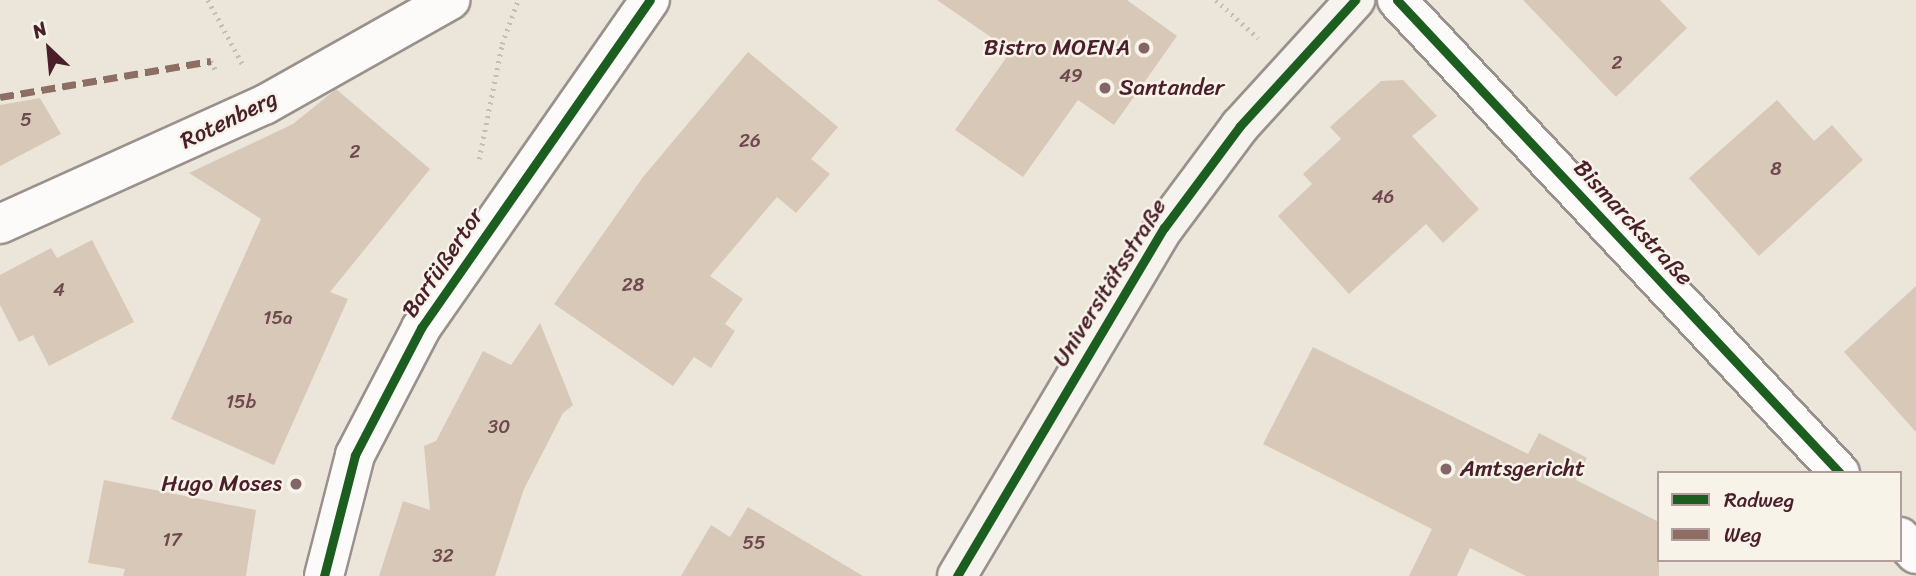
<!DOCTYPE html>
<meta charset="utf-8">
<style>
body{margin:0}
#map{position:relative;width:1916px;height:576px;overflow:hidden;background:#ece6da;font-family:Sriracha,sans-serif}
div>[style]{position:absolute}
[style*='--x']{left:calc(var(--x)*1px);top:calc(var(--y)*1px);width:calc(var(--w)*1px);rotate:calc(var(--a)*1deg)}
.building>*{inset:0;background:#d8c8b8}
.path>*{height:4.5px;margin-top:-2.25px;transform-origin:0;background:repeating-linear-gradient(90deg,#c3bdbc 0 2px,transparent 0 7px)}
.roads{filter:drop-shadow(2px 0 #9a908c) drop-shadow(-2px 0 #9a908c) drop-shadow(0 2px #9a908c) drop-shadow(0 -2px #9a908c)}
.minor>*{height:38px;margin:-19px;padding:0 19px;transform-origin:19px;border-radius:19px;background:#fcfbf9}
.tertiary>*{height:38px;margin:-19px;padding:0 19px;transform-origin:19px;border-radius:19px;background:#fcfbf9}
.secondary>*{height:38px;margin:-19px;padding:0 19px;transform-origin:19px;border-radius:19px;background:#f6f3ef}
.quiet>*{height:7px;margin-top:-3.5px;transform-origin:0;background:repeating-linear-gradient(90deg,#8d6e63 0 14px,transparent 0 21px)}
.cycleway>*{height:9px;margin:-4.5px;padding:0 4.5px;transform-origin:4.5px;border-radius:4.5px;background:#1b5e20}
.dots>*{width:19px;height:19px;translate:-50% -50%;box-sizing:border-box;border:4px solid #f7f3e8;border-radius:50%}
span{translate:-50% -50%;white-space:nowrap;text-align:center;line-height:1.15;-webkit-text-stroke:5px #f7f3e8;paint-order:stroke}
.number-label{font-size:19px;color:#6e494e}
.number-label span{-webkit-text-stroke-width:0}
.poi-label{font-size:23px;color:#4a1f2b}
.right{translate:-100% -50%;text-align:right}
.left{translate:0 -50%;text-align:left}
.street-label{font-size:23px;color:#4a1f2b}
.legend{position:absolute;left:1657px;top:471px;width:245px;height:91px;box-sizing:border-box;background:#f7f3e8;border:2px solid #b29e9c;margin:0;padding:9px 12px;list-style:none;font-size:21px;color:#4a1f2b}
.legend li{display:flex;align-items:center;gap:14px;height:35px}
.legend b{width:35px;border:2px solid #b29e9c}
.north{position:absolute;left:14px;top:14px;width:70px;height:70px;-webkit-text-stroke:5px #f7f3e8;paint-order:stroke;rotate:334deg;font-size:19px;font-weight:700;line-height:28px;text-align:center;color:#4a1f2b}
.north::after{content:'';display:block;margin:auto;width:24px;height:32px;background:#4a1f2b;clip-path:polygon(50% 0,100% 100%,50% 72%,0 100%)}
</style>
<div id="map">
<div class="building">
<div style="clip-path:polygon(937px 0,1127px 0,1177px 36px,1114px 125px,1078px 100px,1023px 177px,955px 130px,1011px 51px)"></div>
<div style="clip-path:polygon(1523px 0,1660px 0,1687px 28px,1616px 97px)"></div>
<div style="clip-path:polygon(748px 52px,838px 127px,811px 159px,830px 174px,796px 213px,777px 197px,710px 276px,743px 299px,725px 324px,735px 331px,711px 368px,694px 357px,673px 386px,554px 304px,643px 177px)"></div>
<div style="clip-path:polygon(1403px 80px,1437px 116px,1412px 136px,1479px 209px,1443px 243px,1426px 224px,1349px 294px,1278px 216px,1312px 184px,1303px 174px,1341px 139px,1330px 127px,1381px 81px)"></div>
<div style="clip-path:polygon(336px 89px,430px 169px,330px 292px,348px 299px,274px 465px,171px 419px,261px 219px,189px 173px,293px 124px)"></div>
<div style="clip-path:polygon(40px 98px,61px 134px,0 166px,0 105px)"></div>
<div style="clip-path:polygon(1777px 100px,1814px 141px,1832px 125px,1863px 160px,1759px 256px,1689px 178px)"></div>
<div style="clip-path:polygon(92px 240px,134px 322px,49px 366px,33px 335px,19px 342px,0 305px,0 275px,51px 248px,57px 258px)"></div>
<div style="clip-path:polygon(1916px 286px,1916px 432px,1844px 352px)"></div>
<div style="clip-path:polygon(540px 323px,573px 405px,563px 413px,524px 489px,495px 576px,379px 576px,403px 501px,430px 510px,424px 446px,436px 441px,483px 351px,511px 365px)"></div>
<div style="clip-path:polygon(1313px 347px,1528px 454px,1539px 433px,1587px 458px,1576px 480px,1659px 522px,1659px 576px,1526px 576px,1470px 548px,1457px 576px,1409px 576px,1432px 529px,1263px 444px)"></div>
<div style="clip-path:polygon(104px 480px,256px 510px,246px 576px,123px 576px,125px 569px,88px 563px)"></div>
<div style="clip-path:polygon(748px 507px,863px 576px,681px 576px,711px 525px,730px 537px)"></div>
</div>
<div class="path">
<div style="--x:208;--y:0;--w:74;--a:61.7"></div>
<div style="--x:1216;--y:0;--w:57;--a:42.1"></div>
<div style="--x:211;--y:61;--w:13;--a:63"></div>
<div style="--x:479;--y:159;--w:117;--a:-78.7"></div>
<div style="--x:502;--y:44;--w:47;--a:-70"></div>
</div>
<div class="roads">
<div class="minor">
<div style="--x:1397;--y:0;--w:648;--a:46.88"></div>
<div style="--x:1900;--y:537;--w:23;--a:47"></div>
</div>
<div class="tertiary">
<div style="--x:0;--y:224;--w:290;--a:-24.3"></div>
<div style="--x:264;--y:105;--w:214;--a:-29.4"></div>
<div style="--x:324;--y:576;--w:125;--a:-75.6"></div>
<div style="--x:355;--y:455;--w:143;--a:-62.5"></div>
<div style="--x:421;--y:328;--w:400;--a:-55.1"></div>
</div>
<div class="secondary">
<div style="--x:957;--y:576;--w:405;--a:-59.3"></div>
<div style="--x:1164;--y:228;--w:127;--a:-53.3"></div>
<div style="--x:1240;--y:126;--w:171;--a:-47.6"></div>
</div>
</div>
<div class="quiet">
<div style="--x:0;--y:97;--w:214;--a:-9.7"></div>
</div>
<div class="cycleway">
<div style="--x:1397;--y:0;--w:648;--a:46.88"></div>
<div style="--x:324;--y:576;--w:125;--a:-75.6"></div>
<div style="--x:355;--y:455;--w:143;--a:-62.5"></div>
<div style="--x:421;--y:328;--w:400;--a:-55.1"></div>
<div style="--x:957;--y:576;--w:405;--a:-59.3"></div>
<div style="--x:1164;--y:228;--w:127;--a:-53.3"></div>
<div style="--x:1240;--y:126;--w:171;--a:-47.6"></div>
</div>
<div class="dots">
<div style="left:1144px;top:48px;background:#836568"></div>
<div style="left:1105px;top:88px;background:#836568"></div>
<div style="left:1446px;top:469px;background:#836568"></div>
<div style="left:296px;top:484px;background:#836568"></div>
</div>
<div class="number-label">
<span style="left:1617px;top:63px">2</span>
<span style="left:1071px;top:76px">49</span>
<span style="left:26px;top:120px">5</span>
<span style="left:750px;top:141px">26</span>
<span style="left:355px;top:152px">2</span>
<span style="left:1776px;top:169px">8</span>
<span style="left:1383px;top:197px">46</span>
<span style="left:633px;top:285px">28</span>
<span style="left:59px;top:290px">4</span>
<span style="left:278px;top:318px">15a</span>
<span style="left:241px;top:402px">15b</span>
<span style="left:499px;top:427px">30</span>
<span style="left:172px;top:540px">17</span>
<span style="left:754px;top:543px">55</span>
<span style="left:443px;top:556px">32</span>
</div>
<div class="poi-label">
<span class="right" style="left:1130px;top:48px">Bistro MOENA</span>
<span class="left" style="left:1119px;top:88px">Santander</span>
<span class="left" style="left:1460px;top:469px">Amtsgericht</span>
<span class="right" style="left:282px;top:484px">Hugo Moses</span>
</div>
<div class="street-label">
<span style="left:229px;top:120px;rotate:-26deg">Rotenberg</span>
<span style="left:1633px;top:223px;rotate:47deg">Bismarckstraße</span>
<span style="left:443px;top:263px;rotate:-56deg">Barfüßertor</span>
<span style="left:1110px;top:283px;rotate:-58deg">Universitätsstraße</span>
</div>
<ul class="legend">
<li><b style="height:9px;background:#1b5e20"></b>Radweg</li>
<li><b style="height:9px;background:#8d6e63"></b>Weg</li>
</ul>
<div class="north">N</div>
</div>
